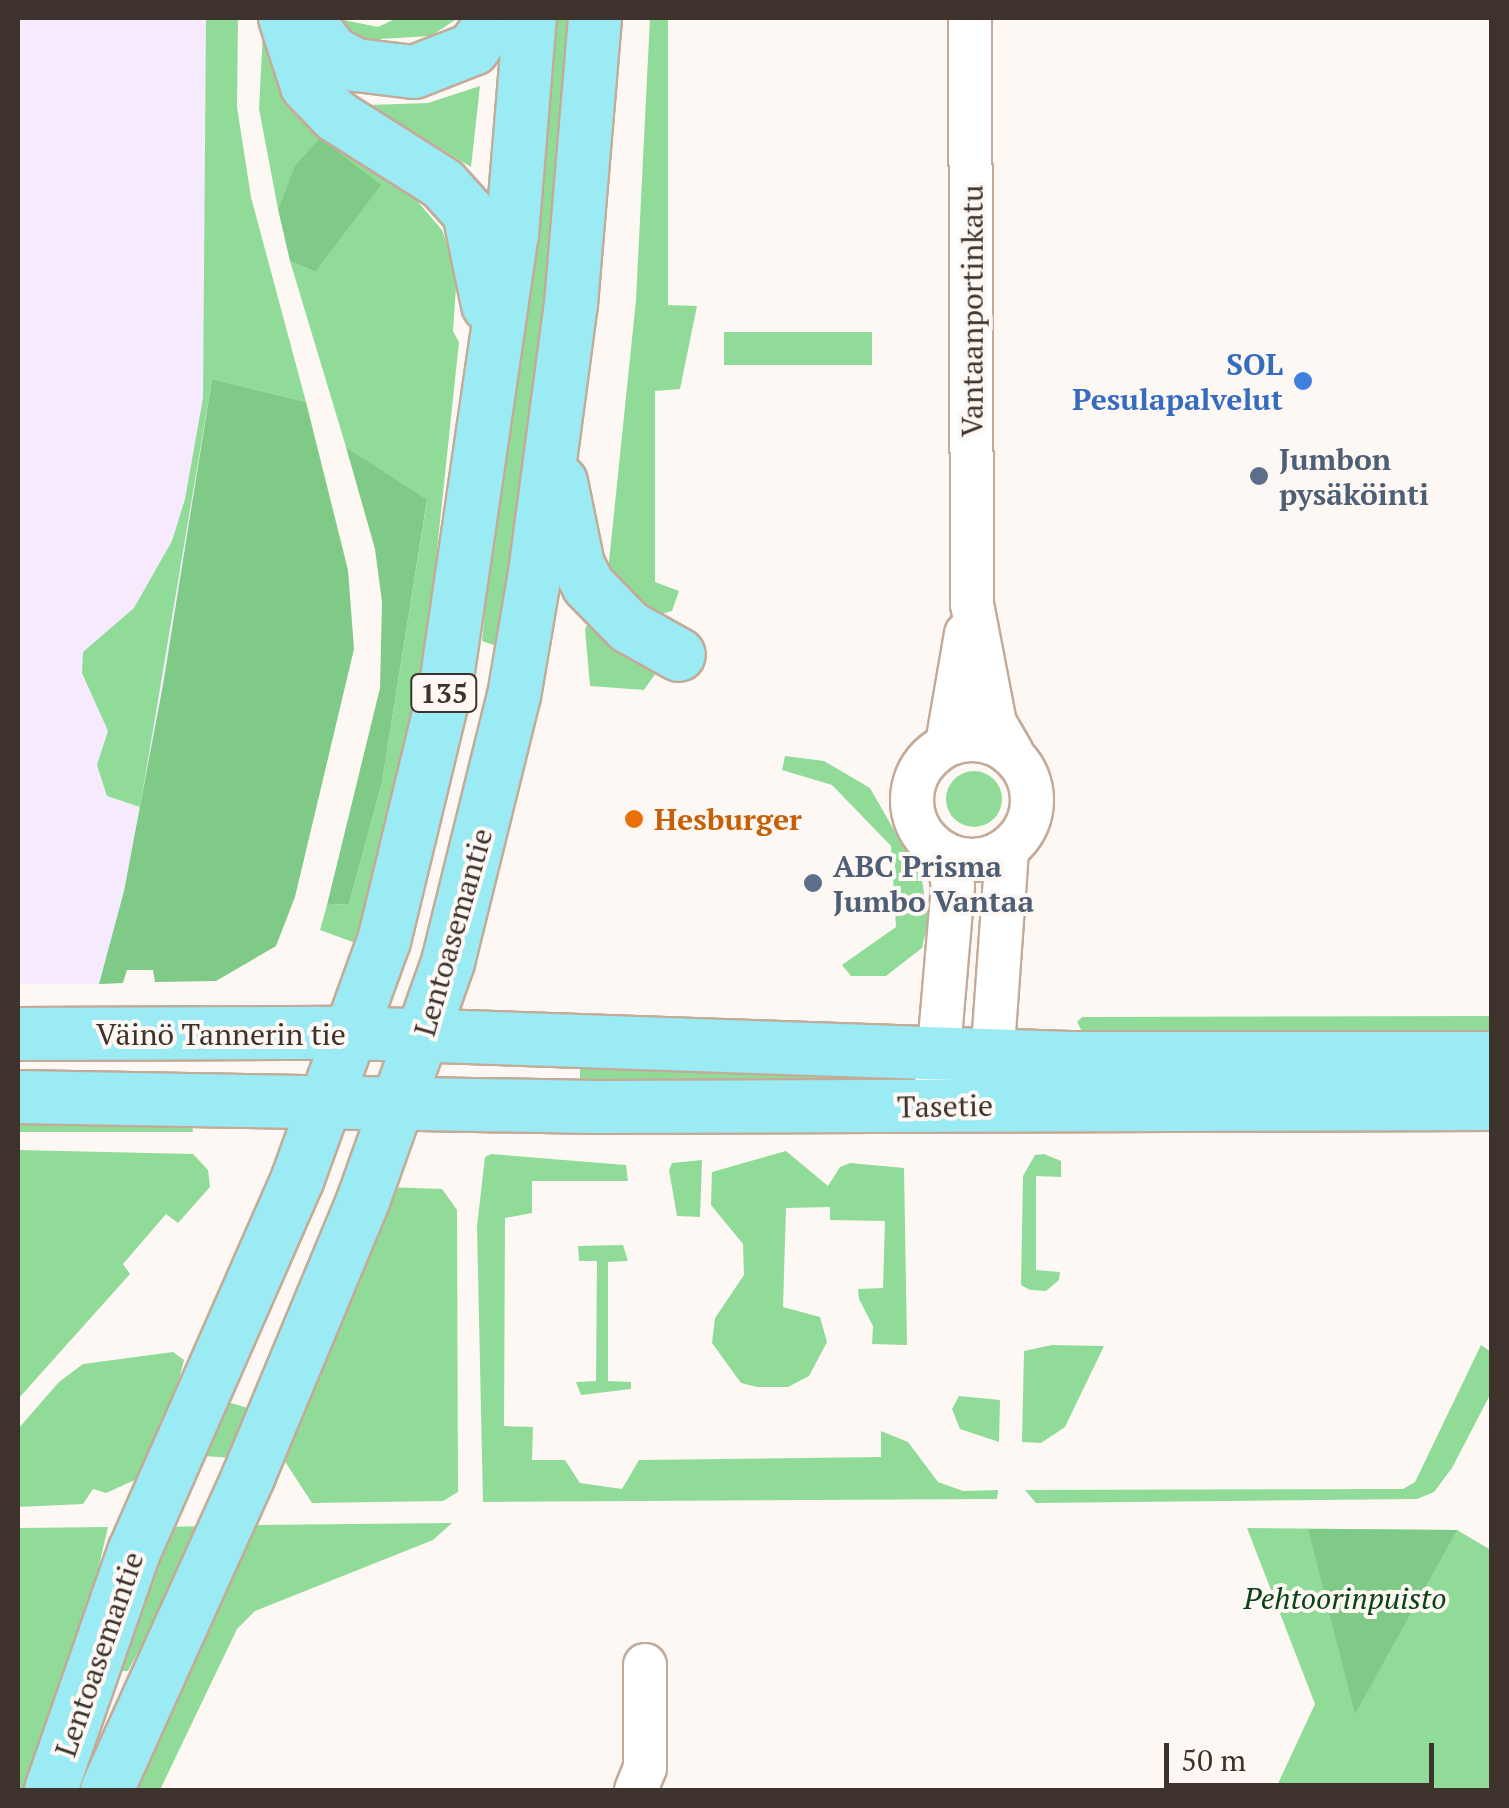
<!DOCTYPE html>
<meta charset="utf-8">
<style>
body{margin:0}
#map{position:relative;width:1509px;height:1808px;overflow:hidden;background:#fef8f4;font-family:"PT Serif",serif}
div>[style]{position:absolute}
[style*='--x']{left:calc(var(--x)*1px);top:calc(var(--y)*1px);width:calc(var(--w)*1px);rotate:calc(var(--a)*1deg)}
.industrial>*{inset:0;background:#f6eafe}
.green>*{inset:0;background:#91db98;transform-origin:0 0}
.round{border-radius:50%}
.forest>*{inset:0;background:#7eca86}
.roads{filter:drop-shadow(2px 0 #c4aa98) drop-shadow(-2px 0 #c4aa98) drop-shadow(0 2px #c4aa98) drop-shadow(0 -2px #c4aa98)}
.minor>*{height:42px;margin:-21px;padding:0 21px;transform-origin:21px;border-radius:21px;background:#fff}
.minor>.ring{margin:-21px;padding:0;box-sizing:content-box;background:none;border:42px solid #fff;border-radius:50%}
.major>*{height:52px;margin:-26px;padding:0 26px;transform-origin:26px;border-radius:26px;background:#9aebf4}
.dots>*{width:28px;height:28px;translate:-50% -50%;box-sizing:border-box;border:5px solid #fef8f4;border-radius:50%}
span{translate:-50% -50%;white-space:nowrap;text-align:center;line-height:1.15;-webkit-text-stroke:8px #fef8f4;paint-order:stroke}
.shield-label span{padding:2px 8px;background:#fef8f4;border:2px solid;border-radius:8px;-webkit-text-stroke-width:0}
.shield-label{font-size:28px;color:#3e332c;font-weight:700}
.street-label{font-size:30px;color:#3e332c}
.shop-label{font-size:30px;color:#366cbe;font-weight:700}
.right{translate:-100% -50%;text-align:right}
.service-label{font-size:30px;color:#4e5e75;font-weight:700}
.left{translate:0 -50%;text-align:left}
.food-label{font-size:30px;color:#c56008;font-weight:700}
.park-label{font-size:30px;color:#0a4317;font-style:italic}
.frame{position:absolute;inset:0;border:20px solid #3e332c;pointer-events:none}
.scale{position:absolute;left:1164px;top:1743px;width:270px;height:45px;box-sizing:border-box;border:5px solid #3e332c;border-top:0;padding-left:12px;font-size:30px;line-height:35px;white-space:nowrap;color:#3e332c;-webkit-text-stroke:8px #fef8f4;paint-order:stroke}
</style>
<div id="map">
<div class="industrial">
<div style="clip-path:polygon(18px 18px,231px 18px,229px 271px,163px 685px,124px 891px,99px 984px,18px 984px)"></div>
</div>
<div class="green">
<div style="clip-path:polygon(206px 18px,238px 18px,237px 107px,251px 197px,306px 402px,212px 379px,140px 807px,107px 796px,97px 765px,108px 731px,82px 673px,83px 652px,134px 608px,172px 541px,185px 499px,203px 398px)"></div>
<div style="clip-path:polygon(334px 18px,378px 27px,397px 18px,458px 18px,431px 36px,380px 39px,374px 48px)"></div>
<div style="clip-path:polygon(544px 18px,570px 18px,563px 138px,528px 473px,499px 647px,482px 641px)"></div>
<div style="clip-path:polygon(650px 18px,668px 18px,668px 305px,697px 306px,680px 389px,655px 391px,655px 582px,679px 591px,672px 611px,650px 617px,607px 581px,636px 300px)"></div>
<div style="clip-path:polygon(263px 30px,276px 80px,320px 138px,400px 181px,442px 230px,457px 273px,453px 331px,459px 342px,426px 654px,389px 841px,361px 945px,320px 930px,327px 905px,349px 904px,382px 782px,427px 501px,346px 447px,290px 261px,315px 272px,294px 167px,278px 209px,259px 109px)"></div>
<div style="clip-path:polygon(480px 86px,471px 167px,369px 105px,428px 103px)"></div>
<div style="left:724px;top:332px;width:148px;height:33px"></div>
<div style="clip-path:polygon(593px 615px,658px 670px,644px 690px,590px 686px,585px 629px)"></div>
<div style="clip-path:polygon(785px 756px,824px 761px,870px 788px,922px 879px,928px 922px,922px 948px,886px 976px,851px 976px,842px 965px,896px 927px,891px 846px,832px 785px,782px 770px)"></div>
<div class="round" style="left:946px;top:771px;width:56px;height:56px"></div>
<div style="clip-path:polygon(1491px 1016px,1492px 1035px,1085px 1037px,1077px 1022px,1082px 1017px)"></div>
<div style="clip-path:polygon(580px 1058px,833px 1064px,834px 1085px,580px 1088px)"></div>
<div style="clip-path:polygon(191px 1117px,193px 1132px,18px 1132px,18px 1119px)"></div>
<div style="clip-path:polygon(18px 1150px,193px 1154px,208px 1170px,210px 1187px,178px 1223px,166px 1214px,123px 1264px,130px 1274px,18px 1399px)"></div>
<div style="clip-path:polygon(786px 1151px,828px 1186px,840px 1167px,850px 1163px,904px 1168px,907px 1345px,872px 1344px,873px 1326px,859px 1299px,858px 1289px,883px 1288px,885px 1221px,830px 1220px,830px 1207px,786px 1208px,783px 1307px,820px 1317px,827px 1342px,809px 1376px,788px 1387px,757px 1387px,741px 1383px,712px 1343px,715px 1318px,744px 1275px,743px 1244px,711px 1205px,712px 1172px)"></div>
<div style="clip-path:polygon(491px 1154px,626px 1165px,628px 1181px,532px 1181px,532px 1213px,505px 1218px,504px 1426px,533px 1427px,532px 1460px,565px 1460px,580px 1483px,622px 1489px,639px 1460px,881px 1457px,881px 1431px,908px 1442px,938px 1482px,963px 1491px,998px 1490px,997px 1499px,483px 1502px,477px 1226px,485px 1157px)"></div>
<div style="clip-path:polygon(1044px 1154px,1061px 1161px,1061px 1177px,1036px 1176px,1036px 1270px,1060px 1272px,1059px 1280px,1046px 1291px,1030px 1290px,1021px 1285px,1023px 1176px,1035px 1155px)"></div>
<div style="clip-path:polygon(702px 1160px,700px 1217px,677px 1216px,669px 1170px,672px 1163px)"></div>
<div style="clip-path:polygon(388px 1187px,442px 1189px,457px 1210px,458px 1492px,443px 1501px,312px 1503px,280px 1454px)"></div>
<div style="clip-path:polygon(623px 1245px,628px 1261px,608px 1262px,608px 1381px,631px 1382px,631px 1389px,581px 1395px,576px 1382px,596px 1381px,597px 1261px,579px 1261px,578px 1246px)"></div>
<div style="clip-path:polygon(1052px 1345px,1104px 1346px,1065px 1427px,1041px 1443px,1022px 1442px,1024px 1351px)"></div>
<div style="clip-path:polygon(1481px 1345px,1491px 1352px,1491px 1393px,1452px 1468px,1434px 1492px,1417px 1499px,1036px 1503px,1025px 1490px,1403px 1489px,1415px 1482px)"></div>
<div style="clip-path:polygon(173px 1352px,184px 1360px,167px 1426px,135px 1480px,106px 1493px,93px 1489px,83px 1504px,18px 1507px,18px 1429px,59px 1382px,83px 1364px)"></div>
<div style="clip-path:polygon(959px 1396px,1000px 1400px,999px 1442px,960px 1429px,952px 1409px)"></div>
<div style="clip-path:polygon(228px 1402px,248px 1408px,234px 1458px,202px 1456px)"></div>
<div style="clip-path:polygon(452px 1523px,433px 1540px,255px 1611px,237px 1629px,160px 1790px,123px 1790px,248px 1525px)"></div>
<div style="clip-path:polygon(204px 1526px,128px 1671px,112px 1671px,166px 1527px)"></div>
<div style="clip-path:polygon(108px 1527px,87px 1618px,29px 1790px,18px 1790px,18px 1528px)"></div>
<div style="clip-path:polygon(1247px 1528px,1457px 1530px,1491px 1550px,1490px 1790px,1275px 1790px,1315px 1704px)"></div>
</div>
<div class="forest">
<div style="clip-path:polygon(320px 138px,381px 185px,315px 272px,290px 261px,278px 209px,294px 167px)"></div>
<div style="clip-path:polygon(212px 379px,306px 402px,348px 570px,354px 649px,295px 897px,276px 946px,216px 981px,155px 982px,153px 970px,127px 970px,123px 983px,99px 984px,124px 891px,163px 685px)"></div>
<div style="clip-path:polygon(346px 447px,427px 500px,382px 782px,349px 904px,327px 905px,380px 688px,382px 602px,375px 549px)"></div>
<div style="clip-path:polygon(1308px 1529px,1457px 1530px,1355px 1714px)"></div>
</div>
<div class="roads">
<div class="minor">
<div style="--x:970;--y:18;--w:586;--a:89.8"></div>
<div style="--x:972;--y:604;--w:121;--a:79.1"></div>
<div style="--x:995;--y:723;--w:34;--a:60"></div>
<div class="ring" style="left:912px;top:740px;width:78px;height:78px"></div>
<div style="--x:947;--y:744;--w:112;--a:-80.2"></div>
<div style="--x:936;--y:1084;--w:198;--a:-85.1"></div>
<div style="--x:953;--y:887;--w:31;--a:-99"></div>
<div style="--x:990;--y:1088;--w:240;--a:-85.9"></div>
<div style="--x:636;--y:1790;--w:24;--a:-68"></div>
<div style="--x:645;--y:1768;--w:103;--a:-90"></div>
</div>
<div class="major">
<div style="--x:285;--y:18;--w:71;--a:72.1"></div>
<div style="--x:307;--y:86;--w:42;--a:46"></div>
<div style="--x:336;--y:116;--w:127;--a:32.4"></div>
<div style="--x:443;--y:184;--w:39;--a:48"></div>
<div style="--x:469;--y:213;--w:94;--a:78.3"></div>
<div style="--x:306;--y:18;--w:44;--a:52.4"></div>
<div style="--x:333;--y:53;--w:26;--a:28"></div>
<div style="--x:356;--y:65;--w:58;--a:6.9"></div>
<div style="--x:414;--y:72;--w:63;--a:-21.3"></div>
<div style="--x:473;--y:49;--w:38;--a:-55"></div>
<div style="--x:561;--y:482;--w:85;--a:78.4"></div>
<div style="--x:578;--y:565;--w:22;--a:63"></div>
<div style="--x:588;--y:585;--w:59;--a:45.7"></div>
<div style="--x:629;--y:627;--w:57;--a:29.2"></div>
<div style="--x:18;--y:1034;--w:332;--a:-0.2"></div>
<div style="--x:350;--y:1033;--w:721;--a:1.99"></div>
<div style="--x:1071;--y:1058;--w:421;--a:0"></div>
<div style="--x:18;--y:1097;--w:577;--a:0.99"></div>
<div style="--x:595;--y:1107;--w:897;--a:-0.19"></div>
<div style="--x:51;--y:1790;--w:252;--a:-70.8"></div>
<div style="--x:134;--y:1552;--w:408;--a:-66.3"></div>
<div style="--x:298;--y:1178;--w:252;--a:-70.1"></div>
<div style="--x:384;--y:941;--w:263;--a:-76.4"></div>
<div style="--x:446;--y:685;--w:455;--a:-81.7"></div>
<div style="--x:512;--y:235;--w:218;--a:-85.3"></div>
<div style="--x:107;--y:1790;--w:346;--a:-65.7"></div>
<div style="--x:249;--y:1475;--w:297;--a:-67.4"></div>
<div style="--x:363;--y:1201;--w:254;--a:-70.4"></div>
<div style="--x:448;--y:962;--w:274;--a:-76.1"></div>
<div style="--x:514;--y:696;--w:125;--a:-80.3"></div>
<div style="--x:535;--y:573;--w:271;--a:-82.4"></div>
<div style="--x:571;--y:304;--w:287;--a:-85.2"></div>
</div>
</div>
<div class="dots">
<div style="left:1303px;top:381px;background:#3f7fe0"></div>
<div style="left:1259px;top:476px;background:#5c6f8a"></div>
<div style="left:634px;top:819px;background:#e8710a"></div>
<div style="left:813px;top:883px;background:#5c6f8a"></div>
</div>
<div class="shield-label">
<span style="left:444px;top:693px">135</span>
</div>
<div class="street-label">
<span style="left:972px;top:311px;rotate:-90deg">Vantaanportinkatu</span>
<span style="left:453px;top:932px;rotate:-74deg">Lentoasemantie</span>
<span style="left:221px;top:1034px">Väinö Tannerin tie</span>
<span style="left:945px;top:1106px;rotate:-1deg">Tasetie</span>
<span style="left:99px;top:1654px;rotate:-71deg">Lentoasemantie</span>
</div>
<div class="shop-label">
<span class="right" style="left:1283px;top:381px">SOL<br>Pesulapalvelut</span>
</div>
<div class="service-label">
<span class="left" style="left:1279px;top:476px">Jumbon<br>pysäköinti</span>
<span class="left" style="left:833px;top:883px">ABC Prisma<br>Jumbo Vantaa</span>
</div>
<div class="food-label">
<span class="left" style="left:654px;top:819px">Hesburger</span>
</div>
<div class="park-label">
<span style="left:1345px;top:1598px">Pehtoorinpuisto</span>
</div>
<div class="frame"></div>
<div class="scale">50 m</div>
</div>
